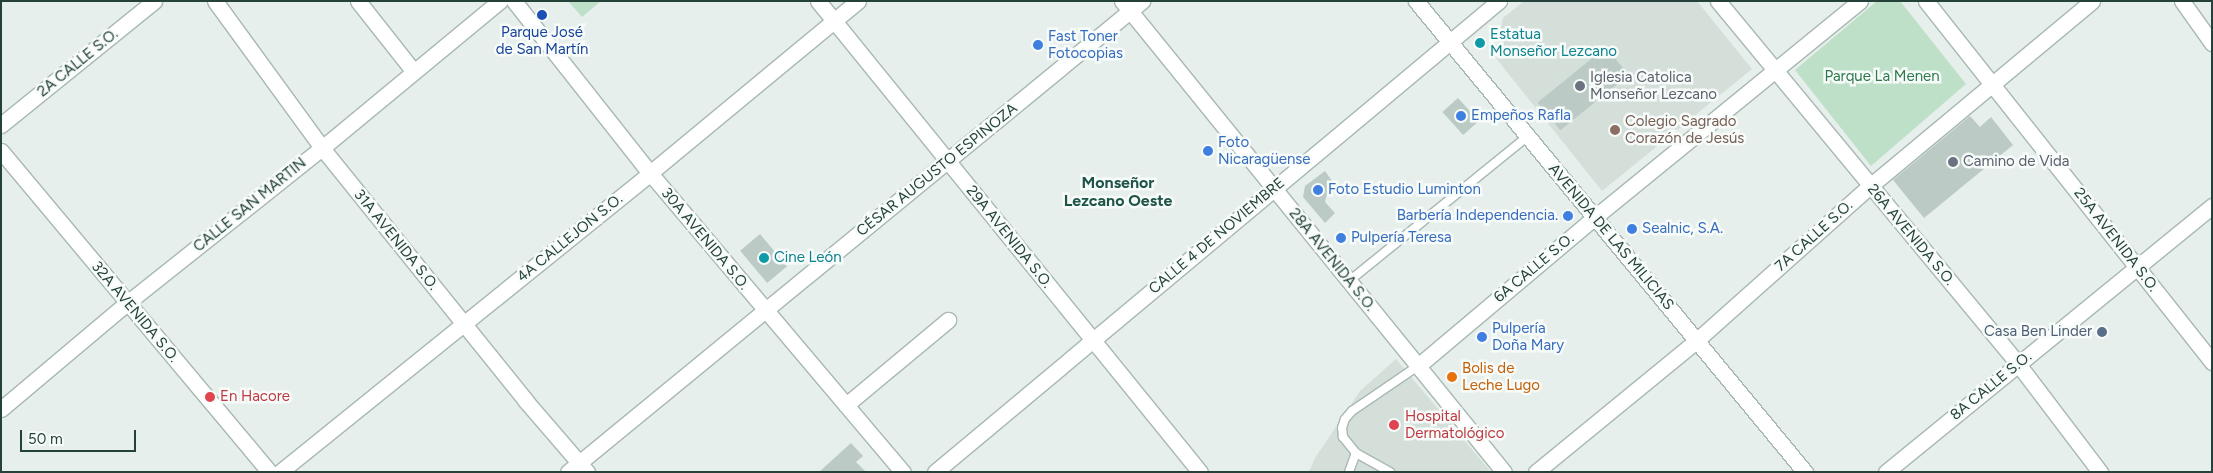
<!DOCTYPE html>
<meta charset="utf-8">
<style>
body{margin:0}
#map{position:relative;width:2213px;height:473px;overflow:hidden;background:#e6efeb;font-family:Figtree,sans-serif}
div>[style]{position:absolute}
[style*='--x']{left:calc(var(--x)*1px);top:calc(var(--y)*1px);width:calc(var(--w)*1px);rotate:calc(var(--a)*1deg)}
.built>*{inset:0;background:#d4dfda}
.green>*{inset:0;background:#bfe0c8}
.building>*{inset:0;background:#bbcac4;transform-origin:0 0}
.roads{filter:drop-shadow(1px 0 #a8b8b2) drop-shadow(-1px 0 #a8b8b2) drop-shadow(0 1px #a8b8b2) drop-shadow(0 -1px #a8b8b2)}
.service>*{height:8px;margin:-4px;padding:0 4px;transform-origin:4px;border-radius:4px;background:#fff}
.minor>*{height:15px;margin:-7.5px;padding:0 7.5px;transform-origin:7.5px;border-radius:7.5px;background:#fff}
.tertiary>*{height:15px;margin:-7.5px;padding:0 7.5px;transform-origin:7.5px;border-radius:7.5px;background:#fff}
.secondary>*{height:15px;margin:-7.5px;padding:0 7.5px;transform-origin:7.5px;border-radius:7.5px;background:#fff}
.dots>*{width:14px;height:14px;translate:-50% -50%;box-sizing:border-box;border:2px solid #f7fbf9;border-radius:50%}
span{translate:-50% -50%;white-space:nowrap;text-align:center;line-height:1.15;-webkit-text-stroke:5px #f7fbf9;paint-order:stroke}
.transit-label{font-size:15px;color:#164399}
.culture-label{font-size:15px;color:#0d838f}
.left{translate:0 -50%;text-align:left}
.shop-label{font-size:15px;color:#366cbe}
.right{translate:-100% -50%;text-align:right}
.street-label{font-size:15px;color:#24423a}
.worship-label{font-size:15px;color:#5b616d}
.park-label{font-size:15px;color:#2d7a4b}
.education-label{font-size:15px;color:#785e54}
.service-label{font-size:15px;color:#4e5e75}
.food-label{font-size:15px;color:#c56008}
.health-label{font-size:15px;color:#be3a42}
.neighbourhood-label{font-size:16px;color:#1f5548;font-weight:700}
.frame{position:absolute;inset:0;border:2px solid #24423a;pointer-events:none}
.scale{position:absolute;left:20px;top:430px;width:116px;height:22px;box-sizing:border-box;border:2px solid #24423a;border-top:0;padding-left:6px;font-size:15px;line-height:18px;white-space:nowrap;color:#24423a;-webkit-text-stroke:4px #f7fbf9;paint-order:stroke}
</style>
<div id="map">
<div class="built">
<div style="clip-path:polygon(1524px 1px,1697px 1px,1752px 69px,1602px 191px,1495px 57px,1503px 18px)"></div>
<div style="clip-path:polygon(1396px 359px,1407px 372px,1491px 472px,1309px 472px,1315px 458px,1360px 391px)"></div>
</div>
<div class="green">
<div style="clip-path:polygon(568px 1px,601px 1px,582px 17px)"></div>
<div style="clip-path:polygon(1877px 1px,1900px 1px,1966px 84px,1871px 166px,1795px 70px)"></div>
</div>
<div class="building">
<div style="left:1606px;top:47px;width:36px;height:88px;rotate:51deg"></div>
<div style="left:1458px;top:98px;width:31px;height:21px;rotate:48deg"></div>
<div style="clip-path:polygon(1970px 116px,1980px 127px,1991px 117px,2013px 145px,1924px 218px,1893px 180px)"></div>
<div style="clip-path:polygon(1325px 171px,1337px 188px,1326px 197px,1325px 202px,1335px 213px,1325px 223px,1303px 197px,1305px 186px)"></div>
<div style="left:760px;top:234px;width:42px;height:26px;rotate:50deg"></div>
<div style="clip-path:polygon(851px 443px,863px 456px,856px 462px,866px 472px,819px 472px)"></div>
</div>
<div class="roads">
<div class="service">
<div style="--x:1349;--y:281;--w:229;--a:-39"></div>
<div style="--x:1349;--y:472;--w:20;--a:-70"></div>
<div style="--x:1390;--y:472;--w:39;--a:-151"></div>
<div style="--x:1356;--y:453;--w:21;--a:-129"></div>
<div style="--x:1343;--y:437;--w:9;--a:-96"></div>
<div style="--x:1342;--y:428;--w:9;--a:-72"></div>
<div style="--x:1345;--y:419;--w:11;--a:-49"></div>
<div style="--x:1352;--y:411;--w:80;--a:-34.3"></div>
</div>
<div class="minor">
<div style="--x:215;--y:1;--w:182;--a:53.9"></div>
<div style="--x:322;--y:148;--w:324;--a:51.1"></div>
<div style="--x:525;--y:400;--w:95;--a:49.3"></div>
<div style="--x:358;--y:1;--w:90;--a:51.7"></div>
<div style="--x:514;--y:1;--w:219;--a:51.7"></div>
<div style="--x:650;--y:173;--w:392;--a:49.8"></div>
<div style="--x:818;--y:1;--w:606;--a:50.96"></div>
<div style="--x:1122;--y:1;--w:606;--a:50.96"></div>
<div style="--x:1718;--y:1;--w:471;--a:50.4"></div>
<div style="--x:2018;--y:364;--w:136;--a:52.8"></div>
<div style="--x:1926;--y:1;--w:461;--a:51.6"></div>
<div style="--x:2182;--y:1;--w:52;--a:54.5"></div>
<div style="--x:1;--y:125;--w:197;--a:-39"></div>
<div style="--x:1;--y:151;--w:418;--a:50.1"></div>
<div style="--x:1418;--y:366;--w:231;--a:-40.1"></div>
<div style="--x:846;--y:405;--w:133;--a:-39.8"></div>
<div style="--x:1;--y:409;--w:165;--a:-40.1"></div>
<div style="--x:127;--y:303;--w:249;--a:-38.5"></div>
<div style="--x:322;--y:148;--w:231;--a:-39.6"></div>
<div style="--x:280;--y:472;--w:476;--a:-38.9"></div>
<div style="--x:650;--y:173;--w:270;--a:-39.6"></div>
<div style="--x:1536;--y:472;--w:208;--a:-39.3"></div>
<div style="--x:1697;--y:340;--w:232;--a:-41.7"></div>
<div style="--x:1870;--y:186;--w:289;--a:-39.8"></div>
<div style="--x:1886;--y:472;--w:421;--a:-39.2"></div>
</div>
<div class="tertiary">
<div style="--x:1595;--y:217;--w:342;--a:-39.2"></div>
<div style="--x:568;--y:472;--w:743;--a:-39.37"></div>
<div style="--x:935;--y:472;--w:735;--a:-39.87"></div>
</div>
<div class="secondary">
<div style="--x:1416;--y:1;--w:611;--a:50.45"></div>
</div>
</div>
<div class="dots">
<div style="left:542px;top:15px;background:#1a4fb4"></div>
<div style="left:1480px;top:43px;background:#0f9aa8"></div>
<div style="left:1038px;top:45px;background:#3f7fe0"></div>
<div style="left:1580px;top:86px;background:#6b7280"></div>
<div style="left:1461px;top:116px;background:#3f7fe0"></div>
<div style="left:1615px;top:130px;background:#8d6e63"></div>
<div style="left:1208px;top:151px;background:#3f7fe0"></div>
<div style="left:1953px;top:162px;background:#6b7280"></div>
<div style="left:1318px;top:190px;background:#3f7fe0"></div>
<div style="left:1568px;top:216px;background:#3f7fe0"></div>
<div style="left:1632px;top:229px;background:#3f7fe0"></div>
<div style="left:1341px;top:238px;background:#3f7fe0"></div>
<div style="left:764px;top:258px;background:#0f9aa8"></div>
<div style="left:2102px;top:332px;background:#5c6f8a"></div>
<div style="left:1482px;top:337px;background:#3f7fe0"></div>
<div style="left:1452px;top:377px;background:#e8710a"></div>
<div style="left:210px;top:397px;background:#e0444e"></div>
<div style="left:1394px;top:425px;background:#e0444e"></div>
</div>
<div class="transit-label">
<span style="left:542px;top:41px">Parque José<br>de San Martín</span>
</div>
<div class="culture-label">
<span class="left" style="left:1490px;top:43px">Estatua<br>Monseñor Lezcano</span>
<span class="left" style="left:774px;top:258px">Cine León</span>
</div>
<div class="shop-label">
<span class="left" style="left:1048px;top:45px">Fast Toner<br>Fotocopias</span>
<span class="left" style="left:1471px;top:116px">Empeños Rafla</span>
<span class="left" style="left:1218px;top:151px">Foto<br>Nicaragüense</span>
<span class="left" style="left:1328px;top:190px">Foto Estudio Luminton</span>
<span class="right" style="left:1558px;top:216px">Barbería Independencia.</span>
<span class="left" style="left:1642px;top:229px">Sealnic, S.A.</span>
<span class="left" style="left:1351px;top:238px">Pulpería Teresa</span>
<span class="left" style="left:1492px;top:337px">Pulpería<br>Doña Mary</span>
</div>
<div class="street-label">
<span style="left:78px;top:63px;rotate:-39deg">2A CALLE S.O.</span>
<span style="left:937px;top:170px;rotate:-39deg">CÉSAR AUGUSTO ESPINOZA</span>
<span style="left:250px;top:205px;rotate:-39deg">CALLE SAN MARTIN</span>
<span style="left:1911px;top:235px;rotate:50deg">26A AVENIDA S.O.</span>
<span style="left:1217px;top:236px;rotate:-40deg">CALLE 4 DE NOVIEMBRE</span>
<span style="left:1814px;top:236px;rotate:-42deg">7A CALLE S.O.</span>
<span style="left:1009px;top:237px;rotate:51deg">29A AVENIDA S.O.</span>
<span style="left:1611px;top:237px;rotate:50deg">AVENIDA DE LAS MILICIAS</span>
<span style="left:570px;top:238px;rotate:-39deg">4A CALLEJON S.O.</span>
<span style="left:705px;top:239px;rotate:50deg">30A AVENIDA S.O.</span>
<span style="left:396px;top:240px;rotate:51deg">31A AVENIDA S.O.</span>
<span style="left:2116px;top:240px;rotate:52deg">25A AVENIDA S.O.</span>
<span style="left:1332px;top:260px;rotate:51deg">28A AVENIDA S.O.</span>
<span style="left:1534px;top:268px;rotate:-40deg">6A CALLE S.O.</span>
<span style="left:135px;top:312px;rotate:50deg">32A AVENIDA S.O.</span>
<span style="left:1991px;top:386px;rotate:-39deg">8A CALLE S.O.</span>
</div>
<div class="worship-label">
<span class="left" style="left:1590px;top:86px">Iglesia Catolica<br>Monseñor Lezcano</span>
<span class="left" style="left:1963px;top:162px">Camino de Vida</span>
</div>
<div class="park-label">
<span style="left:1882px;top:77px">Parque La Menen</span>
</div>
<div class="education-label">
<span class="left" style="left:1625px;top:130px">Colegio Sagrado<br>Corazón de Jesús</span>
</div>
<div class="service-label">
<span class="right" style="left:2092px;top:332px">Casa Ben Linder</span>
</div>
<div class="food-label">
<span class="left" style="left:1462px;top:377px">Bolis de<br>Leche Lugo</span>
</div>
<div class="health-label">
<span class="left" style="left:220px;top:397px">En Hacore</span>
<span class="left" style="left:1405px;top:425px">Hospital<br>Dermatológico</span>
</div>
<div class="neighbourhood-label">
<span style="left:1118px;top:192px">Monseñor<br>Lezcano Oeste</span>
</div>
<div class="frame"></div>
<div class="scale">50 m</div>
</div>
